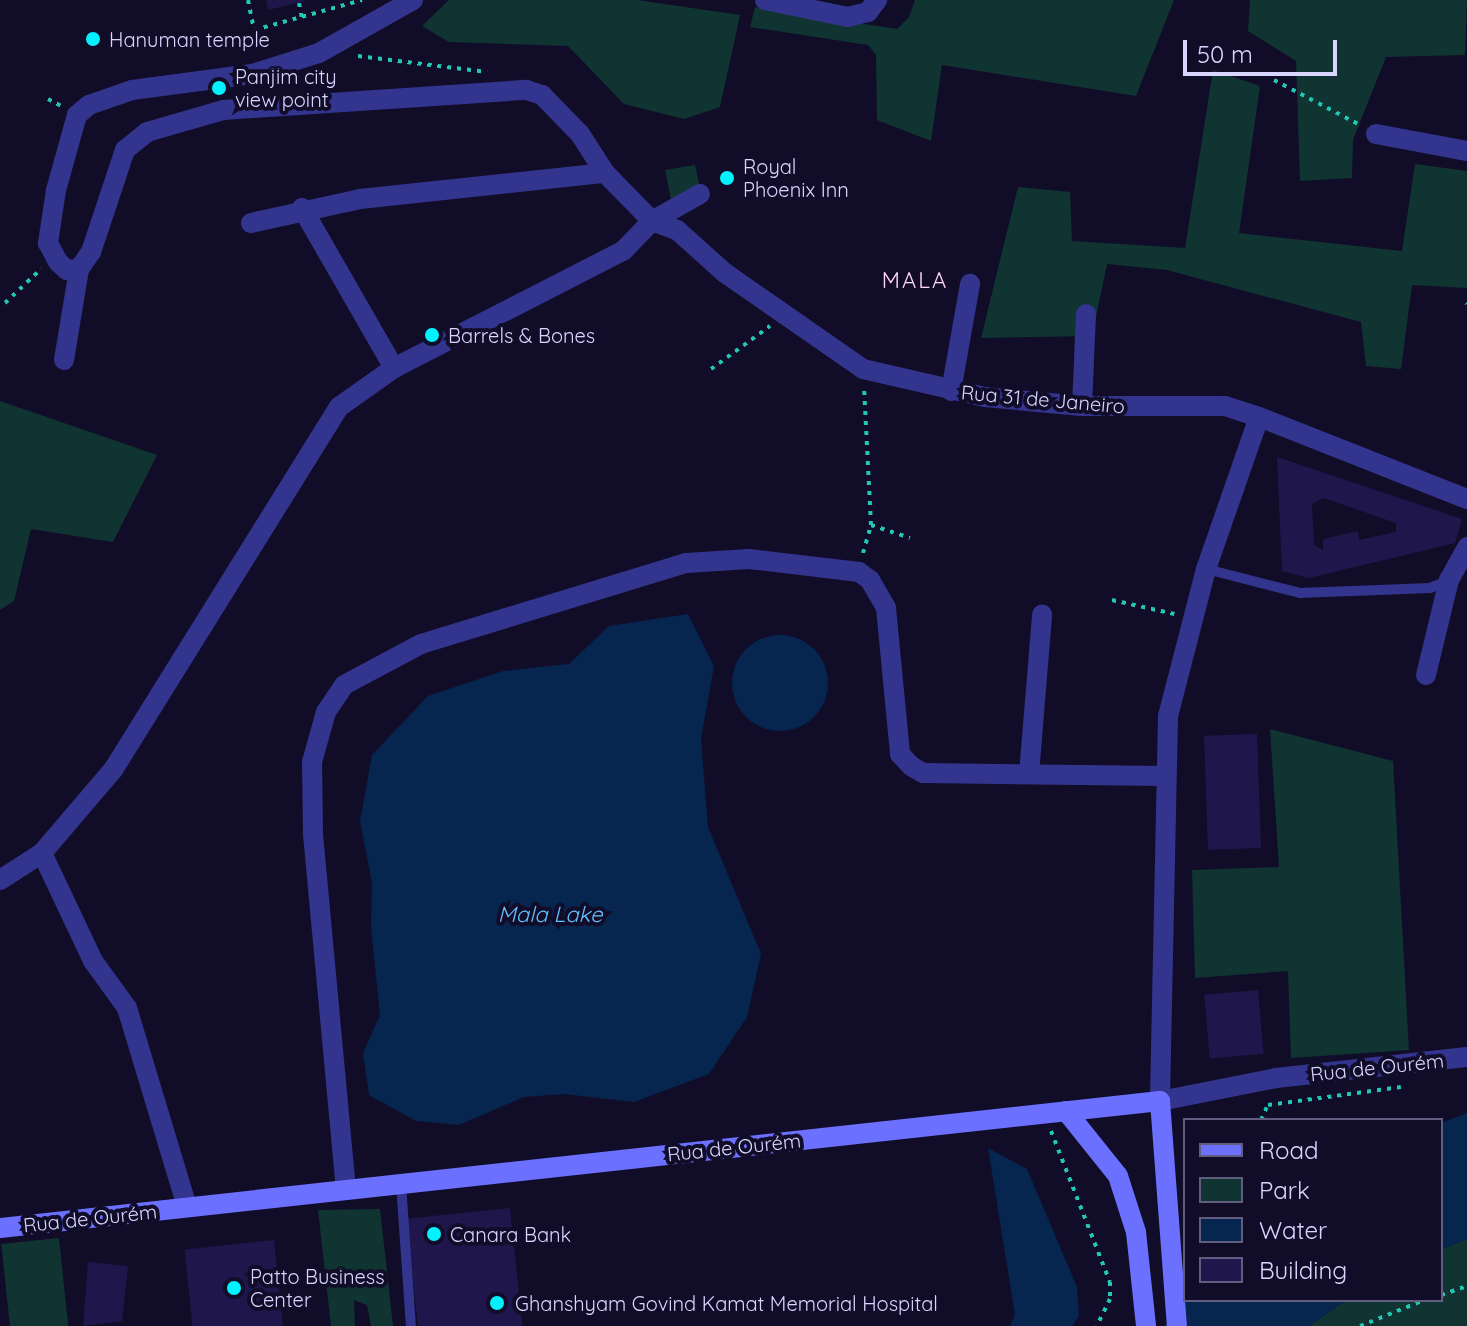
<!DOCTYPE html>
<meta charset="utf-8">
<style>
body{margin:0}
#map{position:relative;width:1467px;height:1326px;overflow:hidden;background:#110d29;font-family:Quicksand,sans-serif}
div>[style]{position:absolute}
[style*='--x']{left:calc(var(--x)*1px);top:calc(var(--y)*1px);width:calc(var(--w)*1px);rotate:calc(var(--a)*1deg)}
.green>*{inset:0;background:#0f3431;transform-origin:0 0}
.water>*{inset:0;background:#06254f}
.round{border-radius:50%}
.building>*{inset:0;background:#1f174c;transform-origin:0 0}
.path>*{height:4px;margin-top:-2px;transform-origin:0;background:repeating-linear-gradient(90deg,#22c7b5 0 4px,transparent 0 10px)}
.service>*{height:10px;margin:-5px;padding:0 5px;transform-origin:5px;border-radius:5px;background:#33348d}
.minor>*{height:20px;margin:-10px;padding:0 10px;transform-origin:10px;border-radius:10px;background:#33348d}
.tertiary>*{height:20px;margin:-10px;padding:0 10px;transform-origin:10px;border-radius:10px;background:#33348d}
.secondary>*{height:20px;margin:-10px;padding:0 10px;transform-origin:10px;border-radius:10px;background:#6c70ff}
.dots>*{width:22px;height:22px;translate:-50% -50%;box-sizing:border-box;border:4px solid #110d29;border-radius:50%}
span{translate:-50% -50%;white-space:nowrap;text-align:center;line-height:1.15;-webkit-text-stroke:8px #110d29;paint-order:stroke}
.poi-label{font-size:20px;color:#d8d5ff}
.left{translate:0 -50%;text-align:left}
.street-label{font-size:20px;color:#d8d5ff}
.neighbourhood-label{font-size:22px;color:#ffd7f3;letter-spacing:2px}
.water-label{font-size:22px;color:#63bfff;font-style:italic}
.legend{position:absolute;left:1183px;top:1118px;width:260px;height:184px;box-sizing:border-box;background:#110d29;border:2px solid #615d7f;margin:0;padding:10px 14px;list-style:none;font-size:24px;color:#d8d5ff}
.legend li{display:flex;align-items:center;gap:16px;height:40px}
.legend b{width:40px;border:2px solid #615d7f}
.scale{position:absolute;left:1183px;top:40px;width:154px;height:36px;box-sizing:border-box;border:4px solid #d8d5ff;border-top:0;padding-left:10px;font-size:24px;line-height:28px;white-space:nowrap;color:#d8d5ff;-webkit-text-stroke:6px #110d29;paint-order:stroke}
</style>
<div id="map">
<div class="green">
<div style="clip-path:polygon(449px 0,637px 0,740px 15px,720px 107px,684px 119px,624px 104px,568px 46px,449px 42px,422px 26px)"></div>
<div style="clip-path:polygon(915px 0,1174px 0,1136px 96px,942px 65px,931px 141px,877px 120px,876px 55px,868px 45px,750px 27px,755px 7px,897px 29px,909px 17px)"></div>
<div style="clip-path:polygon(1250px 0,1467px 0,1465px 55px,1386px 57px,1353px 140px,1352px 178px,1300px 181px,1296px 61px,1248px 31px)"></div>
<div style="clip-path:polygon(1213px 70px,1260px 86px,1239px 233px,1402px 251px,1415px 164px,1467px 171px,1467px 288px,1412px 285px,1401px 369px,1366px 366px,1361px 322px,1167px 270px,1107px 264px,1092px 336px,981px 338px,1018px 187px,1070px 192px,1072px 241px,1185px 248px)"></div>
<div style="clip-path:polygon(695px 165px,699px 184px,671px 200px,665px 170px)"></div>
<div style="clip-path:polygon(0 401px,157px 455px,113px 542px,31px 529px,14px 601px,0 610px)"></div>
<div style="clip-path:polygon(1270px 729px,1393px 761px,1409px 1050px,1291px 1058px,1288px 971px,1195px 978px,1192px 870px,1279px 867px)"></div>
<div style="clip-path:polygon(380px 1209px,393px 1326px,371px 1326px,367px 1305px,354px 1300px,355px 1326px,331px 1326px,318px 1210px)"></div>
<div style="left:59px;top:1238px;width:89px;height:58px;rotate:84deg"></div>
<div style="clip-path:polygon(1467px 1239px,1467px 1326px,1309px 1326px,1346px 1300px,1441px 1300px,1441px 1249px)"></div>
</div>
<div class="water">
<div style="clip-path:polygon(688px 614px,714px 666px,701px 739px,708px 827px,761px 954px,747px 1017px,709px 1074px,634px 1102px,564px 1094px,524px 1097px,459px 1125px,416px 1121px,369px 1095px,363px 1053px,380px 1015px,371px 928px,372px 883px,360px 821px,372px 755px,428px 696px,503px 671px,569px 664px,609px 626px)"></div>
<div class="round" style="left:732px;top:635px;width:96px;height:96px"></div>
<div style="clip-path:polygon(1467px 1113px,1467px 1239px,1441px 1249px,1441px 1123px)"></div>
<div style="clip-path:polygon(988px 1148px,1027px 1169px,1077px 1287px,1079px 1316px,1072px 1326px,1010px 1326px,1015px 1315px)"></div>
<div style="clip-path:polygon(1188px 1300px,1346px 1300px,1309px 1326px,1164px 1326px)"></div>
</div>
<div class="building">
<div style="clip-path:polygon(266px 0,305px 0,305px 1px,268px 10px)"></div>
<div style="clip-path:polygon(evenodd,1277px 457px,1462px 519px,1455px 543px,1309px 578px,1282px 571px,1277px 457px,1324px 498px,1396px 523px,1396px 532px,1359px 540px,1358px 531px,1323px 539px,1323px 550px,1314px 545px,1312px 504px,1324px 498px)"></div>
<div style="left:1257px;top:734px;width:114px;height:53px;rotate:88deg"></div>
<div style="left:1258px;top:990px;width:64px;height:54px;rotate:85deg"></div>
<div style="left:510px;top:1208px;width:119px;height:104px;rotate:84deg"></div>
<div style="left:274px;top:1240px;width:86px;height:90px;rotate:84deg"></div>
<div style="clip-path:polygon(88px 1262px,128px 1266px,122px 1321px,83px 1326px)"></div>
</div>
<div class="path">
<div style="--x:248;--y:0;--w:51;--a:78.7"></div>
<div style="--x:299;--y:3;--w:15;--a:79"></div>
<div style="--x:254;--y:30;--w:112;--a:-15.5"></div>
<div style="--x:358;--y:56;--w:130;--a:7.1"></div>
<div style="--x:1274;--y:80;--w:97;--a:27.6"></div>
<div style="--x:48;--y:99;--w:15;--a:28"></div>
<div style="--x:5;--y:303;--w:50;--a:-43.4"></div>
<div style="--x:1466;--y:303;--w:1;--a:45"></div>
<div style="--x:711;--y:369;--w:73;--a:-36.1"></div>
<div style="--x:871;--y:525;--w:41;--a:18.4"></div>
<div style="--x:863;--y:553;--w:29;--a:-74"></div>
<div style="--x:871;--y:525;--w:138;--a:-92.9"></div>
<div style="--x:1112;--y:600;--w:64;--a:12.7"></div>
<div style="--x:1268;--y:1105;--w:134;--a:-7.7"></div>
<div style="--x:1261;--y:1120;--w:17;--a:-66"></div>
<div style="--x:1051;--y:1131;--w:162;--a:68.7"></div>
<div style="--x:1110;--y:1282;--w:17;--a:90"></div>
<div style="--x:1110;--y:1299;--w:30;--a:116"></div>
<div style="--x:1441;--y:1295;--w:28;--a:-19"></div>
<div style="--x:1360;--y:1326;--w:69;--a:-22.1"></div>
</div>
<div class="service">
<div style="--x:1206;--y:569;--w:97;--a:14.3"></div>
<div style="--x:1300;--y:593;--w:130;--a:-2.2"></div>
<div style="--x:1430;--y:588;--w:18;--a:-22"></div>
<div style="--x:401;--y:1184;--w:142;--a:86"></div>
</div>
<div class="minor">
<div style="--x:1376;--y:134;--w:93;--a:10.6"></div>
<div style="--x:302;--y:208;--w:185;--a:60.1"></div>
<div style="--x:652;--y:221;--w:55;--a:-29.4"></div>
<div style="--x:251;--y:223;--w:112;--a:-12.4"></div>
<div style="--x:360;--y:199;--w:246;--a:-6.1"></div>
<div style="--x:64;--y:360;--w:92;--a:-80.6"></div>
<div style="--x:951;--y:391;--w:109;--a:-79.9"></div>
<div style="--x:1082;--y:406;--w:92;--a:-87.5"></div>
<div style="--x:1259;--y:417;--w:224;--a:21.5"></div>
<div style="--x:1426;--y:675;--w:98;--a:-76.4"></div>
<div style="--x:1449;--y:580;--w:38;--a:-61"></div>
<div style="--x:1029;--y:774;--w:160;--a:-85.3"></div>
<div style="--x:42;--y:853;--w:119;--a:64.7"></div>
<div style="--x:93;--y:961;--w:58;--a:54.1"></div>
<div style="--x:127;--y:1008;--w:208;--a:73.2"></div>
<div style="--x:346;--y:1190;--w:360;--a:-95.3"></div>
<div style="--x:313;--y:832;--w:70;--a:-90.8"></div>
<div style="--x:312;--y:762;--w:52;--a:-74.4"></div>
<div style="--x:326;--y:712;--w:32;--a:-56"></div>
<div style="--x:344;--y:685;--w:87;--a:-28"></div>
<div style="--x:421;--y:644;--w:277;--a:-17"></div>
<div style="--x:686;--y:563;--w:63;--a:-3.6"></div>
<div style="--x:749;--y:559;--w:111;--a:6.7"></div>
<div style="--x:859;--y:572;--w:14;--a:36"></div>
<div style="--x:870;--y:580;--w:32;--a:60"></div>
<div style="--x:886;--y:608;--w:147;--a:84.5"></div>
<div style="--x:900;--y:754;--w:16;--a:47"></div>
<div style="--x:911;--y:766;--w:14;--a:30"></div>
<div style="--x:923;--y:773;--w:242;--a:0.7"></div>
</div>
<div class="tertiary">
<div style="--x:413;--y:0;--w:108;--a:150.6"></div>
<div style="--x:319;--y:53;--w:70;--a:162.6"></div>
<div style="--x:252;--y:74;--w:121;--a:172.4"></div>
<div style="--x:132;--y:90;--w:46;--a:160.8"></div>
<div style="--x:89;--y:105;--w:16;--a:140"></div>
<div style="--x:77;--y:115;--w:78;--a:105.6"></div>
<div style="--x:56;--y:190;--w:54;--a:98.6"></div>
<div style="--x:48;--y:243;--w:21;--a:62"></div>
<div style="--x:58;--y:262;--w:12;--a:42"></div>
<div style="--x:67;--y:270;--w:12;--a:-5"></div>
<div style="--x:79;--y:269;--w:21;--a:-55"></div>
<div style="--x:91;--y:252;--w:108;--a:-71.6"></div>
<div style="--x:125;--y:150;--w:28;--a:-39"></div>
<div style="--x:147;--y:132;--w:79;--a:-16.1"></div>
<div style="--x:223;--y:110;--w:304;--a:-3.8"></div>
<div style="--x:526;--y:90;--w:17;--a:17"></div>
<div style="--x:542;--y:95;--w:54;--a:45.7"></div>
<div style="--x:580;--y:134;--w:46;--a:57.3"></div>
<div style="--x:605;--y:173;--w:67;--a:45.6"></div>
<div style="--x:652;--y:221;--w:27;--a:20"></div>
<div style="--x:677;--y:230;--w:64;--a:41.9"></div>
<div style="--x:725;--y:273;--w:168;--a:34.8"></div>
<div style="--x:863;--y:369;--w:125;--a:12.9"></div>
<div style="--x:985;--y:397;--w:97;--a:5.3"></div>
<div style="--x:1082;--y:406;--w:143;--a:0"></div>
<div style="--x:1225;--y:406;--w:36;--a:18"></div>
<div style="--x:1259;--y:417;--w:161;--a:109.2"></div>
<div style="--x:1206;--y:569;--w:152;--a:104.5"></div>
<div style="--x:1168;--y:716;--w:385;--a:91.2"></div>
<div style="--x:1160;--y:1101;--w:118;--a:-11.2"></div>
<div style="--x:1276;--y:1078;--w:192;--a:-6.3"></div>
<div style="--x:765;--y:0;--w:85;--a:11.6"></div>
<div style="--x:848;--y:17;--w:21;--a:-14"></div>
<div style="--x:868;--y:12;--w:15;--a:-53"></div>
<div style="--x:0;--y:880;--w:50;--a:-32.7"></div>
<div style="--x:42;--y:853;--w:109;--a:-49.5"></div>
<div style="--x:113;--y:770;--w:428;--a:-58.1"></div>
<div style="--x:339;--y:407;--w:67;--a:-35.3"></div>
<div style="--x:394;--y:368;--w:257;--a:-27.1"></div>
<div style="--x:623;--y:251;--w:42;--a:-46"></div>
</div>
<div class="secondary">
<div style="--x:1066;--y:1111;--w:83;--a:51.3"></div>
<div style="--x:1118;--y:1176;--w:59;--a:72.2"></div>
<div style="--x:1136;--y:1232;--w:95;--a:83.9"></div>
<div style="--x:0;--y:1228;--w:1167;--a:-6.25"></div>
<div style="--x:1160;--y:1101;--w:226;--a:85.7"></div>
</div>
<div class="dots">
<div style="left:93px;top:39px;background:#01f2ff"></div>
<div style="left:219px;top:88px;background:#01f2ff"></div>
<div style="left:727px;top:178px;background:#01f2ff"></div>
<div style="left:432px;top:335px;background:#01f2ff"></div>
<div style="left:434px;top:1234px;background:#01f2ff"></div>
<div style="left:234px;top:1288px;background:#01f2ff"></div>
<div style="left:497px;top:1303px;background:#01f2ff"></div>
</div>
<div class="poi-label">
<span class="left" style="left:109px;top:39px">Hanuman temple</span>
<span class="left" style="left:235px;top:88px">Panjim city<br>view point</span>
<span class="left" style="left:743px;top:178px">Royal<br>Phoenix Inn</span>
<span class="left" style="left:448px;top:335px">Barrels &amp; Bones</span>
<span class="left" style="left:450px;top:1234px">Canara Bank</span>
<span class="left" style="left:250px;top:1288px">Patto Business<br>Center</span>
<span class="left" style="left:515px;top:1303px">Ghanshyam Govind Kamat Memorial Hospital</span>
</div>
<div class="street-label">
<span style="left:1043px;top:399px;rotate:5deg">Rua 31 de Janeiro</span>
<span style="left:1377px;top:1067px;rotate:-6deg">Rua de Ourém</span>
<span style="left:734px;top:1147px;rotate:-6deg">Rua de Ourém</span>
<span style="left:90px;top:1218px;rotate:-6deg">Rua de Ourém</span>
</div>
<div class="neighbourhood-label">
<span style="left:915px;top:281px">MALA</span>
</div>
<div class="water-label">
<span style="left:550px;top:915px">Mala Lake</span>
</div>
<ul class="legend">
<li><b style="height:10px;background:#6c70ff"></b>Road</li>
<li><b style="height:22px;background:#0f3431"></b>Park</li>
<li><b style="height:22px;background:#06254f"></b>Water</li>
<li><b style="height:22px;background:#1f174c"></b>Building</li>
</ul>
<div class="scale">50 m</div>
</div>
